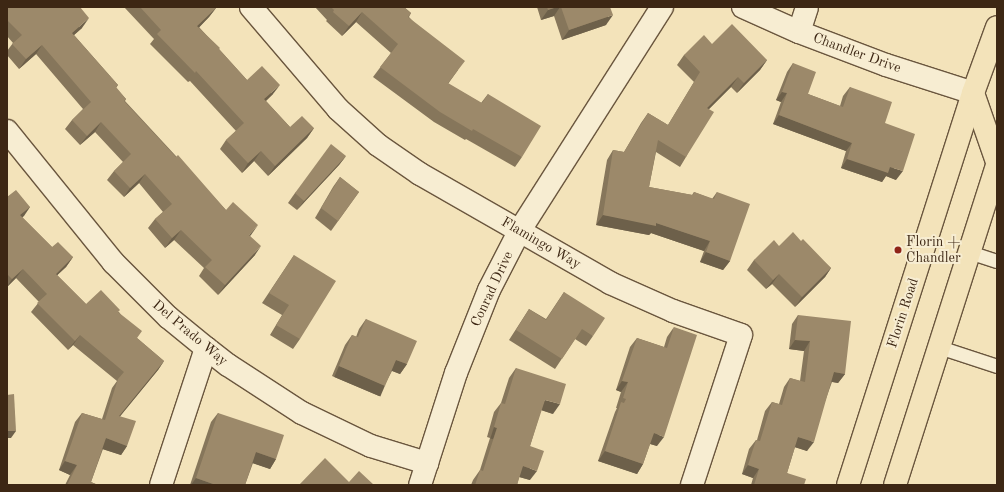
<!DOCTYPE html>
<style>
body{margin:0}
#map{position:relative;width:1004px;height:492px;overflow:hidden;background:#f3e3ba;font-family:"Old Standard TT",serif}
div>[style]{position:absolute}
[style*='--x']{left:calc(var(--x)*1px);top:calc(var(--y)*1px);width:calc(var(--w)*1px);rotate:calc(var(--a)*1deg)}
.roads{filter:drop-shadow(1px 0 #6a563e) drop-shadow(-1px 0 #6a563e) drop-shadow(0 1px #6a563e) drop-shadow(0 -1px #6a563e)}
.service>*{height:13px;margin:-6.5px;padding:0 6.5px;transform-origin:6.5px;border-radius:6.5px;background:#f7edd2}
.minor>*{height:22px;margin:-11px;padding:0 11px;transform-origin:11px;border-radius:11px;background:#f7edd2}
.tertiary>*{height:22px;margin:-11px;padding:0 11px;transform-origin:11px;border-radius:11px;background:#f7edd2}
.primary>*{height:22px;margin:-11px;padding:0 11px;transform-origin:11px;border-radius:11px;background:#f3e3ba}
.wall>*{inset:0;background:#86765b}
.shaded-wall>*{inset:0;background:#6d604a;transform-origin:0 0}
.building>*{inset:0;background:#9c896a}
.dots>*{width:11px;height:11px;translate:-50% -50%;box-sizing:border-box;border:2px solid #f7edd2;border-radius:50%}
span{translate:-50% -50%;white-space:nowrap;text-align:center;line-height:1.15;-webkit-text-stroke:4px #f7edd2;paint-order:stroke}
.street-label{font-size:14px;color:#3d2714}
.poi-label{font-size:14px;color:#3d2714}
.left{translate:0 -50%;text-align:left}
.frame{position:absolute;inset:0;border:8px solid #3d2714;pointer-events:none}
</style>
<div id="map">
<div class="roads">
<div class="service">
<div style="--x:969;--y:252;--w:29;--a:18"></div>
<div style="--x:939;--y:347;--w:61;--a:18.1"></div>
</div>
<div class="minor">
<div style="--x:251;--y:7;--w:134;--a:49.5"></div>
<div style="--x:338;--y:109;--w:54;--a:42"></div>
<div style="--x:378;--y:145;--w:51;--a:34.6"></div>
<div style="--x:420;--y:174;--w:219;--a:29.8"></div>
<div style="--x:610;--y:283;--w:69;--a:24"></div>
<div style="--x:673;--y:311;--w:72;--a:19.4"></div>
<div style="--x:741;--y:335;--w:158;--a:108.1"></div>
<div style="--x:799;--y:32;--w:26;--a:-72"></div>
<div style="--x:7;--y:131;--w:169;--a:51"></div>
<div style="--x:113;--y:262;--w:78;--a:45"></div>
<div style="--x:168;--y:317;--w:49;--a:39.2"></div>
<div style="--x:206;--y:348;--w:28;--a:38"></div>
<div style="--x:228;--y:365;--w:88;--a:33"></div>
<div style="--x:302;--y:413;--w:76;--a:25.6"></div>
<div style="--x:371;--y:446;--w:59;--a:16.9"></div>
<div style="--x:161;--y:485;--w:144;--a:-71.8"></div>
<div style="--x:420;--y:485;--w:118;--a:-72.2"></div>
<div style="--x:456;--y:373;--w:89;--a:-68.3"></div>
<div style="--x:489;--y:290;--w:68;--a:-62.7"></div>
<div style="--x:520;--y:230;--w:264;--a:-57.5"></div>
</div>
<div class="tertiary">
<div style="--x:743;--y:7;--w:61;--a:24.1"></div>
<div style="--x:799;--y:32;--w:93;--a:20.8"></div>
<div style="--x:886;--y:65;--w:91;--a:17.8"></div>
</div>
<div class="primary">
<div style="--x:973;--y:93;--w:73;--a:70.8"></div>
<div style="--x:848;--y:485;--w:411;--a:-72.3"></div>
<div style="--x:973;--y:93;--w:70;--a:-70"></div>
<div style="--x:895;--y:485;--w:336;--a:-72.3"></div>
</div>
</div>
<div class="wall">
<div style="clip-path:polygon(7px 7px,82px 28px,74px 35px,118px 85px,116px 88px,126px 99px,125px 101px,250px 236px,255px 255px,218px 295px,199px 276px,204px 268px,174px 240px,165px 248px,148px 228px,155px 219px,163px 212px,139px 183px,124px 197px,107px 180px,114px 171px,123px 162px,95px 132px,80px 145px,65px 129px,72px 120px,83px 109px,36px 54px,19px 69px,7px 55px,7px 51px,13px 43px,7px 36px)"></div>
<div style="clip-path:polygon(124px 7px,216px 7px,216px 8px,209px 17px,199px 27px,247px 80px,273px 94px,266px 101px,290px 127px,314px 128px,307px 138px,268px 176px,254px 161px,242px 173px,220px 149px,226px 140px,236px 131px,190px 81px,188px 82px,150px 44px,154px 39px)"></div>
<div style="clip-path:polygon(315px 7px,404px 7px,411px 13px,409px 17px,458px 70px,448px 84px,481px 103px,488px 94px,522px 157px,515px 167px,466px 139px,465px 140px,434px 122px,373px 77px,391px 53px,356px 22px,342px 36px,326px 21px,327px 20px)"></div>
<div style="clip-path:polygon(537px 7px,610px 7px,606px 25px,562px 40px,554px 16px,541px 20px)"></div>
<div style="clip-path:polygon(712px 44px,767px 60px,760px 70px,737px 93px,731px 87px,709px 109px,686px 157px,680px 167px,656px 152px,649px 187px,692px 195px,694px 192px,712px 199px,717px 192px,730px 261px,723px 270px,700px 262px,704px 251px,651px 233px,649px 235px,596px 225px,607px 160px,613px 150px,624px 152px,641px 123px,648px 113px,668px 125px,694px 82px,677px 65px,684px 55px)"></div>
<div style="clip-path:polygon(793px 63px,808px 94px,840px 106px,843px 96px,850px 87px,885px 123px,896px 180px,886px 176px,882px 182px,841px 168px,846px 151px,773px 124px,781px 102px,776px 100px,787px 72px)"></div>
<div style="clip-path:polygon(346px 156px,339px 165px,297px 210px,288px 203px,295px 193px)"></div>
<div style="clip-path:polygon(340px 177px,359px 192px,331px 231px,315px 218px,333px 187px)"></div>
<div style="clip-path:polygon(7px 197px,30px 207px,22px 217px,52px 247px,73px 257px,66px 267px,57px 275px,86px 304px,119px 312px,137px 338px,164px 361px,158px 370px,120px 416px,127px 446px,121px 455px,103px 449px,91px 482px,98px 485px,65px 485px,70px 475px,59px 470px,75px 422px,82px 413px,102px 419px,112px 388px,117px 381px,73px 345px,68px 350px,31px 312px,39px 302px,16px 278px,7px 287px)"></div>
<div style="clip-path:polygon(801px 241px,831px 268px,825px 277px,795px 307px,772px 284px,766px 289px,747px 270px,754px 260px,779px 246px)"></div>
<div style="clip-path:polygon(294px 255px,300px 339px,293px 349px,270px 335px,282px 315px,262px 303px)"></div>
<div style="clip-path:polygon(564px 292px,593px 336px,586px 346px,575px 339px,555px 369px,509px 340px,529px 309px,546px 319px)"></div>
<div style="clip-path:polygon(798px 315px,845px 374px,838px 383px,832px 382px,807px 451px,795px 447px,787px 473px,804px 485px,751px 485px,753px 478px,742px 474px,749px 449px,756px 440px,757px 440px,765px 411px,772px 402px,779px 404px,784px 387px,790px 378px,800px 381px,804px 351px,789px 349px,792px 324px)"></div>
<div style="clip-path:polygon(366px 319px,407px 364px,400px 374px,392px 371px,379px 396px,332px 376px,345px 345px,352px 335px,356px 337px,359px 329px)"></div>
<div style="clip-path:polygon(674px 327px,657px 446px,650px 444px,643px 464px,637px 474px,598px 461px,615px 412px,617px 408px,616px 408px,621px 392px,616px 390px,630px 347px,637px 338px,664px 347px,667px 337px)"></div>
<div style="clip-path:polygon(516px 368px,553px 414px,541px 410px,530px 446px,530px 480px,519px 477px,517px 485px,471px 485px,473px 480px,480px 470px,490px 438px,487px 437px,494px 412px,501px 403px,509px 378px)"></div>
<div style="clip-path:polygon(218px 413px,276px 459px,270px 469px,253px 463px,245px 485px,190px 485px,211px 422px)"></div>
</div>
<div class="shaded-wall">
<div style="clip-path:polygon(557px 7px,560px 7px,554px 16px,541px 20px,548px 10px)"></div>
<div style="clip-path:polygon(216px 8px,209px 17px,191px 36px,197px 26px)"></div>
<div style="clip-path:polygon(362px 12px,356px 22px,342px 36px,349px 26px)"></div>
<div style="clip-path:polygon(613px 15px,606px 25px,562px 40px,569px 30px)"></div>
<div style="clip-path:polygon(89px 18px,82px 28px,66px 42px,72px 33px)"></div>
<div style="clip-path:polygon(42px 45px,36px 54px,19px 69px,26px 59px)"></div>
<div style="clip-path:polygon(767px 60px,760px 70px,737px 93px,744px 83px)"></div>
<div style="clip-path:polygon(738px 77px,731px 87px,700px 118px,707px 108px)"></div>
<div style="clip-path:polygon(280px 85px,273px 94px,257px 109px,264px 99px)"></div>
<div style="clip-path:polygon(782px 92px,787px 93px,781px 102px,776px 100px)"></div>
<div style="clip-path:polygon(779px 115px,852px 143px,846px 151px,773px 124px)"></div>
<div style="clip-path:polygon(101px 122px,95px 132px,80px 145px,87px 136px)"></div>
<div style="clip-path:polygon(314px 128px,307px 138px,268px 176px,275px 166px)"></div>
<div style="clip-path:polygon(261px 151px,254px 161px,242px 173px,248px 163px)"></div>
<div style="clip-path:polygon(346px 156px,339px 165px,297px 210px,304px 201px)"></div>
<div style="clip-path:polygon(847px 159px,890px 167px,903px 171px,896px 180px,886px 176px,882px 182px,841px 168px)"></div>
<div style="clip-path:polygon(145px 174px,139px 183px,124px 197px,130px 188px)"></div>
<div style="clip-path:polygon(30px 207px,24px 216px,14px 225px,20px 215px)"></div>
<div style="clip-path:polygon(603px 215px,656px 223px,710px 241px,704px 251px,651px 233px,649px 235px,596px 225px)"></div>
<div style="clip-path:polygon(258px 225px,251px 235px,242px 244px,249px 235px)"></div>
<div style="clip-path:polygon(181px 230px,174px 240px,165px 248px,172px 238px)"></div>
<div style="clip-path:polygon(261px 246px,255px 255px,218px 295px,225px 285px)"></div>
<div style="clip-path:polygon(706px 252px,730px 261px,723px 270px,700px 262px)"></div>
<div style="clip-path:polygon(73px 257px,66px 267px,49px 283px,56px 274px)"></div>
<div style="clip-path:polygon(831px 268px,825px 277px,795px 307px,802px 297px)"></div>
<div style="clip-path:polygon(23px 269px,16px 278px,7px 287px,12px 279px)"></div>
<div style="clip-path:polygon(779px 274px,772px 284px,766px 289px,773px 280px)"></div>
<div style="clip-path:polygon(80px 335px,73px 345px,68px 350px,75px 341px)"></div>
<div style="clip-path:polygon(795px 340px,810px 341px,804px 351px,789px 349px)"></div>
<div style="clip-path:polygon(396px 360px,407px 364px,400px 374px,390px 370px)"></div>
<div style="clip-path:polygon(164px 361px,158px 370px,113px 425px,119px 416px)"></div>
<div style="left:339px;top:366px;width:50px;height:12px;rotate:23deg"></div>
<div style="clip-path:polygon(834px 372px,845px 374px,838px 383px,828px 381px)"></div>
<div style="clip-path:polygon(622px 381px,628px 382px,621px 392px,616px 390px)"></div>
<div style="clip-path:polygon(545px 400px,560px 404px,553px 414px,538px 409px)"></div>
<div style="left:494px;top:427px;width:3px;height:12px;rotate:18deg"></div>
<div style="clip-path:polygon(7px 431px,16px 431px,11px 438px,7px 438px)"></div>
<div style="clip-path:polygon(654px 433px,664px 437px,657px 446px,647px 443px)"></div>
<div style="clip-path:polygon(798px 437px,814px 442px,807px 451px,791px 446px)"></div>
<div style="clip-path:polygon(106px 438px,127px 446px,121px 455px,99px 448px)"></div>
<div style="clip-path:polygon(605px 451px,643px 464px,637px 474px,598px 461px)"></div>
<div style="clip-path:polygon(256px 452px,276px 459px,270px 469px,249px 462px)"></div>
<div style="clip-path:polygon(65px 461px,77px 465px,70px 475px,59px 470px)"></div>
<div style="clip-path:polygon(748px 465px,759px 469px,753px 478px,742px 474px)"></div>
<div style="clip-path:polygon(523px 466px,537px 471px,530px 480px,516px 476px)"></div>
<div style="clip-path:polygon(196px 478px,216px 485px,191px 485px)"></div>
</div>
<div class="building">
<div style="clip-path:polygon(7px 7px,80px 7px,89px 18px,72px 33px,118px 85px,116px 87px,126px 99px,124px 101px,176px 157px,178px 155px,226px 210px,233px 202px,258px 225px,249px 235px,261px 246px,225px 285px,205px 267px,212px 260px,181px 230px,172px 238px,155px 219px,172px 204px,145px 174px,130px 188px,114px 171px,131px 154px,101px 122px,87px 136px,72px 120px,91px 102px,42px 45px,26px 59px,12px 44px,22px 35px,7px 20px)"></div>
<div style="clip-path:polygon(140px 7px,216px 7px,216px 8px,197px 26px,220px 48px,219px 49px,247px 80px,262px 66px,280px 85px,264px 99px,290px 127px,302px 116px,314px 128px,275px 166px,261px 151px,248px 163px,226px 140px,244px 123px,196px 71px,195px 73px,157px 34px,161px 30px)"></div>
<div style="clip-path:polygon(331px 7px,404px 7px,411px 13px,408px 17px,465px 61px,448px 83px,482px 103px,488px 94px,541px 126px,522px 157px,473px 129px,472px 131px,440px 112px,380px 67px,398px 44px,362px 12px,349px 26px,333px 12px,334px 10px)"></div>
<div style="clip-path:polygon(547px 7px,557px 7px,548px 10px)"></div>
<div style="clip-path:polygon(561px 7px,610px 7px,613px 15px,569px 30px)"></div>
<div style="clip-path:polygon(732px 24px,767px 60px,744px 83px,738px 77px,707px 108px,714px 112px,686px 157px,658px 140px,649px 187px,693px 195px,694px 192px,714px 199px,717px 192px,750px 204px,730px 261px,706px 252px,710px 241px,656px 223px,656px 226px,603px 215px,613px 150px,624px 152px,648px 113px,668px 125px,700px 72px,684px 55px,704px 35px,712px 44px)"></div>
<div style="clip-path:polygon(793px 63px,816px 72px,808px 94px,843px 107px,850px 87px,892px 102px,885px 123px,915px 134px,903px 171px,890px 167px,888px 173px,847px 159px,852px 143px,779px 115px,787px 93px,782px 92px)"></div>
<div style="clip-path:polygon(331px 144px,346px 156px,304px 201px,295px 193px)"></div>
<div style="clip-path:polygon(340px 177px,359px 192px,338px 221px,321px 208px)"></div>
<div style="clip-path:polygon(16px 190px,30px 207px,20px 215px,52px 247px,58px 242px,73px 257px,56px 274px,86px 304px,101px 290px,120px 310px,118px 312px,142px 331px,137px 338px,164px 361px,119px 416px,136px 421px,127px 446px,106px 438px,91px 482px,98px 485px,67px 485px,77px 465px,65px 461px,82px 413px,105px 420px,118px 379px,124px 372px,80px 335px,75px 341px,37px 303px,47px 294px,23px 269px,12px 279px,7px 274px,7px 197px)"></div>
<div style="clip-path:polygon(793px 232px,801px 241px,803px 239px,831px 268px,802px 297px,779px 274px,773px 280px,754px 260px,774px 240px,779px 246px)"></div>
<div style="clip-path:polygon(294px 255px,336px 281px,300px 339px,276px 325px,289px 305px,269px 293px)"></div>
<div style="clip-path:polygon(564px 292px,605px 318px,593px 336px,582px 329px,562px 359px,516px 330px,529px 309px,546px 320px)"></div>
<div style="clip-path:polygon(798px 315px,851px 321px,845px 374px,834px 372px,814px 442px,798px 437px,787px 473px,806px 479px,804px 485px,754px 485px,759px 469px,748px 465px,756px 440px,760px 441px,772px 402px,782px 405px,790px 378px,805px 382px,810px 341px,795px 340px)"></div>
<div style="clip-path:polygon(366px 319px,417px 341px,407px 364px,396px 360px,385px 386px,339px 366px,352px 335px,358px 337px)"></div>
<div style="clip-path:polygon(674px 327px,697px 335px,664px 437px,654px 433px,643px 464px,605px 451px,621px 402px,624px 403px,626px 399px,623px 398px,628px 382px,622px 381px,637px 338px,667px 348px)"></div>
<div style="clip-path:polygon(516px 368px,566px 384px,560px 404px,545px 400px,530px 446px,544px 451px,537px 471px,523px 466px,517px 485px,475px 485px,480px 470px,483px 471px,497px 428px,494px 427px,501px 403px,505px 404px)"></div>
<div style="clip-path:polygon(14px 394px,16px 431px,7px 431px,7px 395px)"></div>
<div style="clip-path:polygon(218px 413px,284px 435px,276px 459px,256px 452px,245px 485px,216px 485px,196px 478px)"></div>
<div style="clip-path:polygon(325px 458px,349px 482px,359px 471px,374px 485px,299px 485px)"></div>
</div>
<div class="dots">
<div style="left:898px;top:250px;background:#8f2418"></div>
</div>
<div class="street-label">
<span style="left:857px;top:53px;rotate:20deg">Chandler Drive</span>
<span style="left:541px;top:243px;rotate:30deg">Flamingo Way</span>
<span style="left:492px;top:289px;rotate:-65deg">Conrad Drive</span>
<span style="left:903px;top:313px;rotate:-72deg">Florin Road</span>
<span style="left:190px;top:333px;rotate:40deg">Del Prado Way</span>
</div>
<div class="poi-label">
<span class="left" style="left:906px;top:250px">Florin +<br>Chandler</span>
</div>
<div class="frame"></div>
</div>
